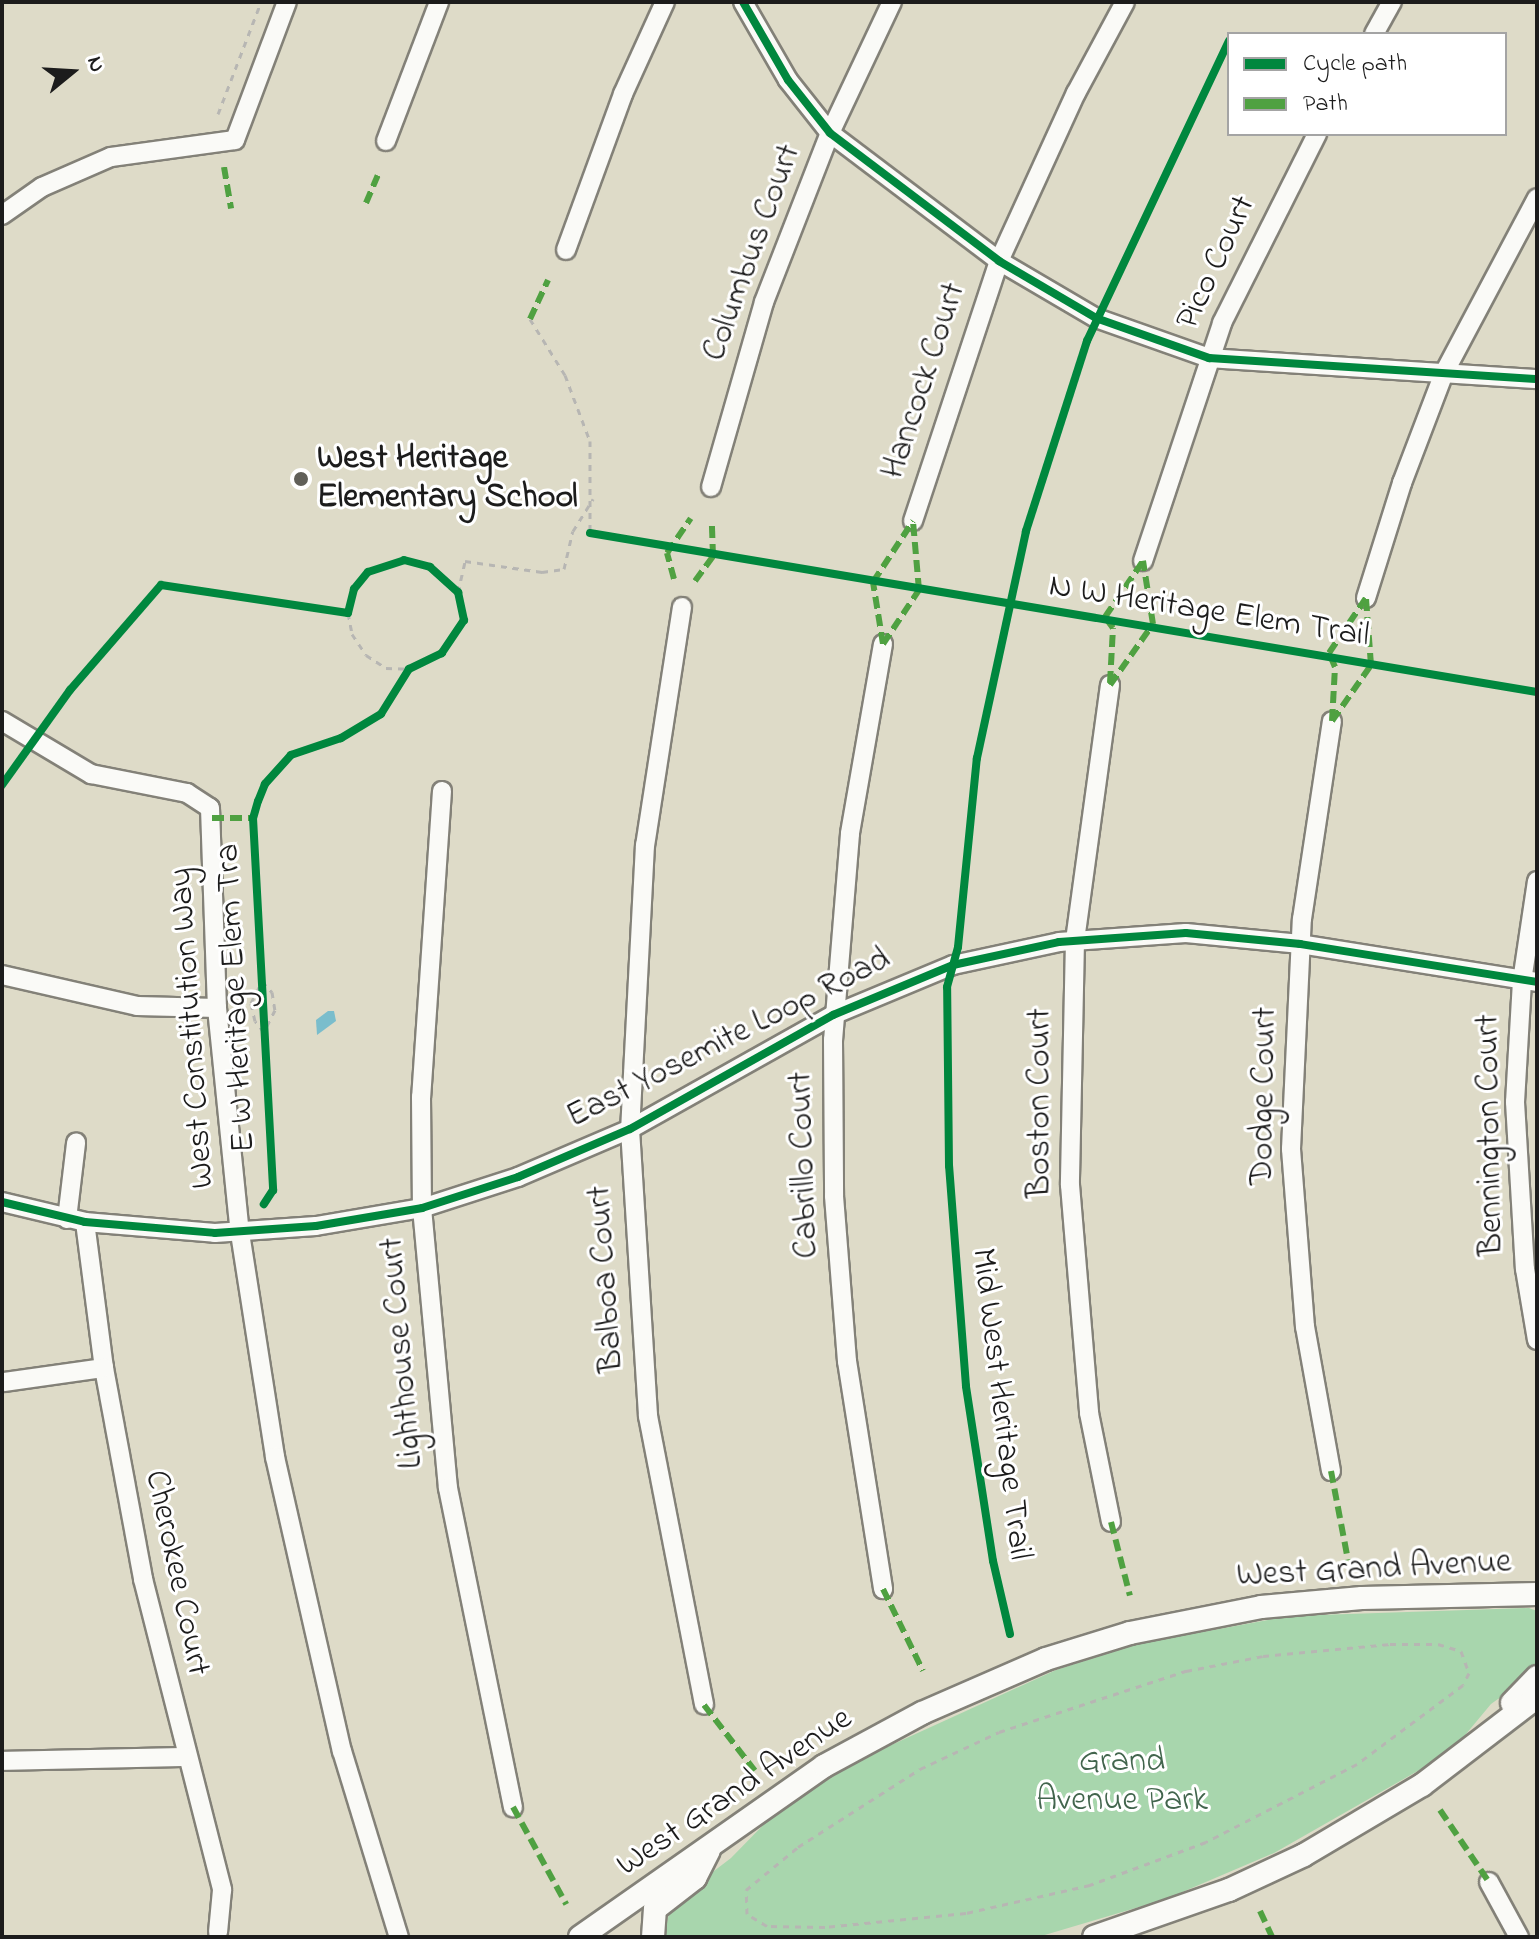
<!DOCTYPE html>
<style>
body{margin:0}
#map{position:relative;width:1539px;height:1939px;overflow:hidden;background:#dedbc8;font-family:"Indie Flower",sans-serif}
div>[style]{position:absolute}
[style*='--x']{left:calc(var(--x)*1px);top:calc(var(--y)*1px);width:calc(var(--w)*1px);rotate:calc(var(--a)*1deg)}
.green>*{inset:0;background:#a8d6ad}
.water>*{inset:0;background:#7abdcc}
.path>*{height:3px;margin-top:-1.5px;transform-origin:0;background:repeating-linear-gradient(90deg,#b7b6b3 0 6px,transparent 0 12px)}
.roads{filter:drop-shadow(2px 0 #838178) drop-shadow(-2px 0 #838178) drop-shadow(0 2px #838178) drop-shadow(0 -2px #838178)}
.minor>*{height:18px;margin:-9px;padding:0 9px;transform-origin:9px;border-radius:9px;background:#fafaf7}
.tertiary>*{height:22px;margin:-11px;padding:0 11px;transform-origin:11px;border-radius:11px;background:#fafaf7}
.quiet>*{height:6px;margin-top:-3px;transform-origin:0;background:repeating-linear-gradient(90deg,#4fa141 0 12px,transparent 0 18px)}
.cycleway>*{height:8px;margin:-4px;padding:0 4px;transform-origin:4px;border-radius:4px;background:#00873e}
.dots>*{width:22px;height:22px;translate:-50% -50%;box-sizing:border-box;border:4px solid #fff;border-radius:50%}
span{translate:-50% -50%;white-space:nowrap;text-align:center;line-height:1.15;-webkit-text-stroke:6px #fff;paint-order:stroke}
.street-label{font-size:34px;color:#1c1c1c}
.poi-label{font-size:34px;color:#1c1c1c;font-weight:700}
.left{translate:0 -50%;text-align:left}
.park-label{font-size:34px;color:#42654d}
.frame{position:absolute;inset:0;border:4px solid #1c1c1c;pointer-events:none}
.legend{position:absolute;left:1227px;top:32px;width:280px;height:104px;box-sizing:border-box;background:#fff;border:2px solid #a4a4a4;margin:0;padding:10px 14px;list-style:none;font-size:24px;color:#1c1c1c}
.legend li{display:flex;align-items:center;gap:16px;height:40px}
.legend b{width:40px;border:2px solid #a4a4a4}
.north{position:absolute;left:32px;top:32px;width:80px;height:80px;-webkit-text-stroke:6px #fff;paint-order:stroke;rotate:72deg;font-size:22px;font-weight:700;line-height:32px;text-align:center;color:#1c1c1c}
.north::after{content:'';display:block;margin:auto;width:28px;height:36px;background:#1c1c1c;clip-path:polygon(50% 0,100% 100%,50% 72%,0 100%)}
</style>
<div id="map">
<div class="green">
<div style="clip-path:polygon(1529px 1608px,1537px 1611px,1537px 1671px,1491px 1704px,1451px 1752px,1274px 1853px,1166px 1899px,1038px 1937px,664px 1937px,671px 1904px,731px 1858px,778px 1810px,865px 1757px,1056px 1670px,1137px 1644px,1289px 1616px)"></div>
</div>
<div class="water">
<div style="clip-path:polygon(328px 1011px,334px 1011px,336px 1021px,317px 1035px,316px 1020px)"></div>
</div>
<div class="path">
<div style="--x:218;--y:114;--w:120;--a:-69"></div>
<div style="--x:530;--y:319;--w:66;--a:58"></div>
<div style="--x:565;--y:375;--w:71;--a:69.3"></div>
<div style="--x:590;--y:441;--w:92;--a:90"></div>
<div style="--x:458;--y:592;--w:32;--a:-77"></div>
<div style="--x:465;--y:561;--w:78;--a:8.1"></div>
<div style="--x:542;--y:572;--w:22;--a:-8"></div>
<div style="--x:564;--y:569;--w:39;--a:-77"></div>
<div style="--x:573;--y:531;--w:38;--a:-58"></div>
<div style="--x:348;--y:613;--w:21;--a:79"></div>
<div style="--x:352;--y:634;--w:25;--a:56"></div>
<div style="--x:366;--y:655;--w:24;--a:33"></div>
<div style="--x:386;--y:668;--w:23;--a:2"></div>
<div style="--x:262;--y:981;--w:15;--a:48"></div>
<div style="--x:272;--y:992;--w:18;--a:81"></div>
<div style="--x:275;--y:1010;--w:25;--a:117"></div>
<div style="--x:264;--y:1032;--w:14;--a:-129"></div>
<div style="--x:255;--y:1021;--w:18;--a:-103"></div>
<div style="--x:251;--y:1003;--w:25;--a:-63"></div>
<div style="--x:1390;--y:1644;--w:48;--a:0"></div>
<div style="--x:1438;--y:1644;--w:24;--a:17"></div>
<div style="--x:1461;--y:1651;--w:23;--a:70"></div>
<div style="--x:1469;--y:1673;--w:13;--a:117"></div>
<div style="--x:1463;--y:1685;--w:132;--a:143.3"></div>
<div style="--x:1357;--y:1764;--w:170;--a:152.7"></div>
<div style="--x:1206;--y:1842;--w:124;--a:159.7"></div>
<div style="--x:1090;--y:1885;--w:127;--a:167.3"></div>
<div style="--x:966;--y:1913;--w:142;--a:174.3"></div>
<div style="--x:825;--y:1927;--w:58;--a:-179"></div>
<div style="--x:767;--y:1926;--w:23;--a:-149"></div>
<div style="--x:747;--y:1914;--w:24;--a:-92"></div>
<div style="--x:746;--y:1890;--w:67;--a:-39.6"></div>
<div style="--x:798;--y:1847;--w:145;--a:-32.6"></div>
<div style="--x:920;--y:1769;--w:87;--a:-25.1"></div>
<div style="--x:999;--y:1732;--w:197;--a:-18.1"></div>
<div style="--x:1186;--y:1671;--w:78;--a:-11"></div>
<div style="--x:1263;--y:1656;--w:128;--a:-5.4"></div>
</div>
<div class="roads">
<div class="minor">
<div style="--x:743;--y:2;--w:90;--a:60"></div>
<div style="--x:788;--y:80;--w:68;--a:51.6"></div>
<div style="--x:830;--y:133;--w:212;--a:37.1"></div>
<div style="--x:999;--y:261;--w:113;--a:30.4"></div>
<div style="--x:1096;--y:318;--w:120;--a:19.5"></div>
<div style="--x:1209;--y:358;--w:329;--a:3.7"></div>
<div style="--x:1374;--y:34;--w:37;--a:-61"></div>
<div style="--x:386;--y:141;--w:149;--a:-69.1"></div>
<div style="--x:2;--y:215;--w:49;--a:-35"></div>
<div style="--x:42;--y:187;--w:75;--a:-23.5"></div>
<div style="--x:111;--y:157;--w:125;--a:-7.8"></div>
<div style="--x:235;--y:140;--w:147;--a:-69.4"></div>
<div style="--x:566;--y:250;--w:166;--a:-69.9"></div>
<div style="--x:623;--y:94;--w:101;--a:-65.5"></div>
<div style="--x:711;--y:487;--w:192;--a:-74"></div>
<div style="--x:764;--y:302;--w:181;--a:-68.7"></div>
<div style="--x:830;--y:133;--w:145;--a:-64.7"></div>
<div style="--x:913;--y:521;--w:274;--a:-71.7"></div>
<div style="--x:999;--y:261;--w:185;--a:-65.4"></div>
<div style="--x:1076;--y:93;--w:103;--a:-61.7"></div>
<div style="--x:1143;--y:561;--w:251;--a:-71.6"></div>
<div style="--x:1222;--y:323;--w:212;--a:-63.3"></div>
<div style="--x:1366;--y:598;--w:121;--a:-72.6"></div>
<div style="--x:1402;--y:483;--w:118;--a:-69.1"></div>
<div style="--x:1444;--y:373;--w:198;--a:-62"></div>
<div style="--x:682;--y:607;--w:241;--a:98.8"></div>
<div style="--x:645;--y:845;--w:284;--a:93"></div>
<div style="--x:630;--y:1129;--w:288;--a:86.4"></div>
<div style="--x:648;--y:1416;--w:294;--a:79"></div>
<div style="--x:883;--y:644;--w:193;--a:99.9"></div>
<div style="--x:850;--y:834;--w:207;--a:94.7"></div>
<div style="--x:833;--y:1040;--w:156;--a:89.6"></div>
<div style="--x:834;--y:1196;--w:166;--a:85.5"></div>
<div style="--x:847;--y:1361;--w:231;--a:81"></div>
<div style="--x:1110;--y:685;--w:257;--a:97.8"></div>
<div style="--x:1075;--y:940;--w:245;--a:91.2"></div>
<div style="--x:1070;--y:1185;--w:229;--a:85.2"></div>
<div style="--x:1089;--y:1413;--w:111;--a:78.6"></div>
<div style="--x:2;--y:721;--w:104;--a:30.8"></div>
<div style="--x:91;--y:774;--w:98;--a:11.2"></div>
<div style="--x:187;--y:793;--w:27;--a:33"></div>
<div style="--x:210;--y:808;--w:200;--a:88"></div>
<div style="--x:217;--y:1008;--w:226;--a:84.2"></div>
<div style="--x:240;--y:1233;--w:227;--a:81.1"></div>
<div style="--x:275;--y:1457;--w:302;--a:77.2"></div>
<div style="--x:342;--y:1751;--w:195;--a:73"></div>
<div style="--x:442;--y:791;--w:307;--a:93.9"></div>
<div style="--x:421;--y:1097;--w:111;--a:89.5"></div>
<div style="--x:422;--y:1208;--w:281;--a:84.7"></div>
<div style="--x:448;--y:1488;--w:326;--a:78.5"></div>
<div style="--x:1537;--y:881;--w:101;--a:98.5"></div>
<div style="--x:1522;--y:981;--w:121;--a:93.3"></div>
<div style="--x:1515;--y:1102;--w:167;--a:86.6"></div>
<div style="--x:1525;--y:1269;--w:72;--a:80.4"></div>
<div style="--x:2;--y:975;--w:139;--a:12.9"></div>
<div style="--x:137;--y:1006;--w:80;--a:1.4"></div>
<div style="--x:2;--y:1202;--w:85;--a:13.5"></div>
<div style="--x:85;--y:1222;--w:130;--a:4.8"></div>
<div style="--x:215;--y:1233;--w:101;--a:-4"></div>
<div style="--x:316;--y:1226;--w:108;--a:-9.6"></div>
<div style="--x:422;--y:1208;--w:101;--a:-17.9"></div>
<div style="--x:518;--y:1177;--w:122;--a:-23.2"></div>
<div style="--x:630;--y:1129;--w:233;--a:-29.3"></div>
<div style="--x:833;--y:1015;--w:130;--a:-22.6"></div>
<div style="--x:953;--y:965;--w:108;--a:-12.2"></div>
<div style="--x:1059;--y:942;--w:127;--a:-4.1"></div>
<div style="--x:1186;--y:933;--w:115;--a:5.5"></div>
<div style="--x:1300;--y:944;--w:240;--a:9.1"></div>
<div style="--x:67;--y:1219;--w:77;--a:-83.2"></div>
<div style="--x:85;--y:1222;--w:147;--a:82.6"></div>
<div style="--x:104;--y:1368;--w:215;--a:79.5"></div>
<div style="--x:143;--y:1579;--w:321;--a:75.7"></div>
<div style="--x:222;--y:1890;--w:42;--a:95.4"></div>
<div style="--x:4;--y:1382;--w:101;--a:-8"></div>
<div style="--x:1331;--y:1471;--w:146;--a:-100.2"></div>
<div style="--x:1305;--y:1327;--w:179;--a:-94.5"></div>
<div style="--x:1291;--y:1149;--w:230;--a:-87.3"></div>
<div style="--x:1302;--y:919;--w:200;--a:-81.4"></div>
<div style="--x:2;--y:1761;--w:183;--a:-1.3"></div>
<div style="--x:1489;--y:1882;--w:63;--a:61.4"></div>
</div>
<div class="tertiary">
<div style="--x:1512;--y:1703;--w:36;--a:-46"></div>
<div style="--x:580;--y:1937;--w:298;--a:-35"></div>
<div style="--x:824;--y:1766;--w:111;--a:-28.4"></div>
<div style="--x:922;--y:1713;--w:135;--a:-23.5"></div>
<div style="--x:1046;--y:1659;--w:88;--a:-17.2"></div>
<div style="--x:1130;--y:1633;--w:134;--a:-11.2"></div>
<div style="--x:1261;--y:1607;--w:101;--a:-5.1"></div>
<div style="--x:1362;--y:1598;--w:175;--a:-1.3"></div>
<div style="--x:653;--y:1937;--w:28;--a:-86"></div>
<div style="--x:655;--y:1909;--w:51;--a:-37.8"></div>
<div style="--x:695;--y:1878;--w:31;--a:-63"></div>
<div style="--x:1094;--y:1937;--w:143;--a:-19.2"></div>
<div style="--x:1229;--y:1890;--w:83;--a:-25"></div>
<div style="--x:1304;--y:1855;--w:137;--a:-30.7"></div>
<div style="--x:1422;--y:1785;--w:145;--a:-37.4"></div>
</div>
</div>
<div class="quiet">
<div style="--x:224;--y:167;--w:42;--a:80.3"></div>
<div style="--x:366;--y:203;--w:30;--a:-67"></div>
<div style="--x:530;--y:319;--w:43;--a:-65.2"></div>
<div style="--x:674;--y:579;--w:27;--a:-105"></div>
<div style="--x:667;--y:553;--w:42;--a:-55.6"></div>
<div style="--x:695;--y:581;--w:31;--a:-54"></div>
<div style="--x:713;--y:556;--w:34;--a:-92"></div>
<div style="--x:883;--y:644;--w:63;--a:-99.2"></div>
<div style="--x:873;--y:582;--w:73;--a:-56.7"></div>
<div style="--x:883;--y:644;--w:65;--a:-56.3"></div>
<div style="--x:919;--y:590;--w:69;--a:-95"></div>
<div style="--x:1110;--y:683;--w:55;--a:-86.9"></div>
<div style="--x:1113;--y:628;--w:14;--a:-126"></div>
<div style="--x:1105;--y:617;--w:68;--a:-55.8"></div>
<div style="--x:1110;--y:685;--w:75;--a:-54.8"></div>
<div style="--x:1153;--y:624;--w:64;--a:-99"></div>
<div style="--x:1332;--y:721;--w:54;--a:-86.8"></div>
<div style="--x:1335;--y:667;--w:15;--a:-113"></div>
<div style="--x:1329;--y:653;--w:66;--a:-56.1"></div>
<div style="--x:1332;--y:721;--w:68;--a:-55.1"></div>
<div style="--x:1371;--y:665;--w:67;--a:-94.3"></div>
<div style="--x:212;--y:818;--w:41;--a:0"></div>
<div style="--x:1331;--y:1471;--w:91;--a:79.2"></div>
<div style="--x:1111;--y:1522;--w:76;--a:75.6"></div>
<div style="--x:883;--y:1589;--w:91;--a:64"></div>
<div style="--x:704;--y:1705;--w:83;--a:52.3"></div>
<div style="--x:513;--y:1807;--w:111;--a:61.3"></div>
<div style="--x:1440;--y:1810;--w:87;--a:55.8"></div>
<div style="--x:1260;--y:1911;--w:29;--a:65"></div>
</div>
<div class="cycleway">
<div style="--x:743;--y:2;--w:90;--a:60"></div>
<div style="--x:788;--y:80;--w:68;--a:51.6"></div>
<div style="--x:830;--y:133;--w:212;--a:37.1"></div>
<div style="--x:999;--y:261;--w:113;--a:30.4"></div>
<div style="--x:1096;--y:318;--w:120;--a:19.5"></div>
<div style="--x:1209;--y:358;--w:329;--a:3.7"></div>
<div style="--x:590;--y:533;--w:960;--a:9.53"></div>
<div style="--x:2;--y:785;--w:117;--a:-54.4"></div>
<div style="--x:70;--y:690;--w:139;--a:-49.1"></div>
<div style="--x:161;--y:585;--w:189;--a:8.5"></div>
<div style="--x:348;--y:613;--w:25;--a:-76"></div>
<div style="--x:354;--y:589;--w:22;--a:-51"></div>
<div style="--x:368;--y:572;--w:38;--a:-18"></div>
<div style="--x:404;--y:560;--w:27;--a:15"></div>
<div style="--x:430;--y:567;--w:38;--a:42"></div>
<div style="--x:458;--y:592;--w:29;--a:78"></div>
<div style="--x:464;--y:620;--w:40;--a:124"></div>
<div style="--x:442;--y:653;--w:37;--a:154"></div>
<div style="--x:409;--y:669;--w:53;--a:121.9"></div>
<div style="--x:381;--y:714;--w:47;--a:149"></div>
<div style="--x:341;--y:738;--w:53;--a:161.2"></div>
<div style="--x:291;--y:755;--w:39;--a:132"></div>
<div style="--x:265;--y:784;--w:18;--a:112"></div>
<div style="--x:258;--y:801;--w:18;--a:106"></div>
<div style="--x:253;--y:818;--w:373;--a:86.9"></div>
<div style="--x:273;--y:1190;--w:17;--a:123"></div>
<div style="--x:2;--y:1202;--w:85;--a:13.5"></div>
<div style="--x:85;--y:1222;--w:130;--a:4.8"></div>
<div style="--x:215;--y:1233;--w:101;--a:-4"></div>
<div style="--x:316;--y:1226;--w:108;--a:-9.6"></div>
<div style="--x:422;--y:1208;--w:101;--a:-17.9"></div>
<div style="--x:518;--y:1177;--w:122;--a:-23.2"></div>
<div style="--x:630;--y:1129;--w:233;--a:-29.3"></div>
<div style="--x:833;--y:1015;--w:130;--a:-22.6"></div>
<div style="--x:953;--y:965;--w:108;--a:-12.2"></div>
<div style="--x:1059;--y:942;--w:127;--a:-4.1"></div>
<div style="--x:1186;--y:933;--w:115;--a:5.5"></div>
<div style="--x:1300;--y:944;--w:240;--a:9.1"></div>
<div style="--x:1010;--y:1634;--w:75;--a:-103.1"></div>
<div style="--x:993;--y:1561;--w:177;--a:-98.8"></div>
<div style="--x:966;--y:1386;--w:221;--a:-94.4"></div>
<div style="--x:949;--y:1166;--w:179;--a:-90.6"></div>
<div style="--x:947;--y:987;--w:41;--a:-74.6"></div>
<div style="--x:958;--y:947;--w:190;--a:-84.3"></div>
<div style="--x:977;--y:758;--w:232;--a:-77.8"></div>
<div style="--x:1026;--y:531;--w:200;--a:-72.2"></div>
<div style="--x:1087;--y:341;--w:332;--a:-64.7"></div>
</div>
<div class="dots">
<div style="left:301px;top:479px;background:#605f58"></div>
</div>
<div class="street-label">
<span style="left:753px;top:253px;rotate:-70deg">Columbus Court</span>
<span style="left:1217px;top:263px;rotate:-65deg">Pico Court</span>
<span style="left:925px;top:381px;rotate:-72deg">Hancock Court</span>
<span style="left:1209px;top:612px;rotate:9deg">N W Heritage Elem Trail</span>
<span style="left:237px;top:998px;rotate:-93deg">E W Heritage Elem Tra</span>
<span style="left:193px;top:1028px;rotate:-94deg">West Constitution Way</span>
<span style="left:729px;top:1039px;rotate:-27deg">East Yosemite Loop Road</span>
<span style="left:1265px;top:1096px;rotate:-89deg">Dodge Court</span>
<span style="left:1041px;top:1103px;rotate:-90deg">Boston Court</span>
<span style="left:1491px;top:1135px;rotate:-91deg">Bennington Court</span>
<span style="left:805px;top:1165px;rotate:-92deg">Cabrillo Court</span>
<span style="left:607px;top:1279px;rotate:-94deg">Balboa Court</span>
<span style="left:403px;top:1353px;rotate:-95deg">Lighthouse Court</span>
<span style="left:1000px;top:1404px;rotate:83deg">Mid West Heritage Trail</span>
<span style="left:1374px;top:1570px;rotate:-3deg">West Grand Avenue</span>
<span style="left:176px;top:1573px;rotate:78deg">Cherokee Court</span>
<span style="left:735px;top:1793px;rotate:-34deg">West Grand Avenue</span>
</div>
<div class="poi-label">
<span class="left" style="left:317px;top:479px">West Heritage<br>Elementary School</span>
</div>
<div class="park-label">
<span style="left:1122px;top:1782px">Grand<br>Avenue Park</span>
</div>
<div class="frame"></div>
<ul class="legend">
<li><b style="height:10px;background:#00873e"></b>Cycle path</li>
<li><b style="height:10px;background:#4fa141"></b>Path</li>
</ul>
<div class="north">N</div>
</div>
